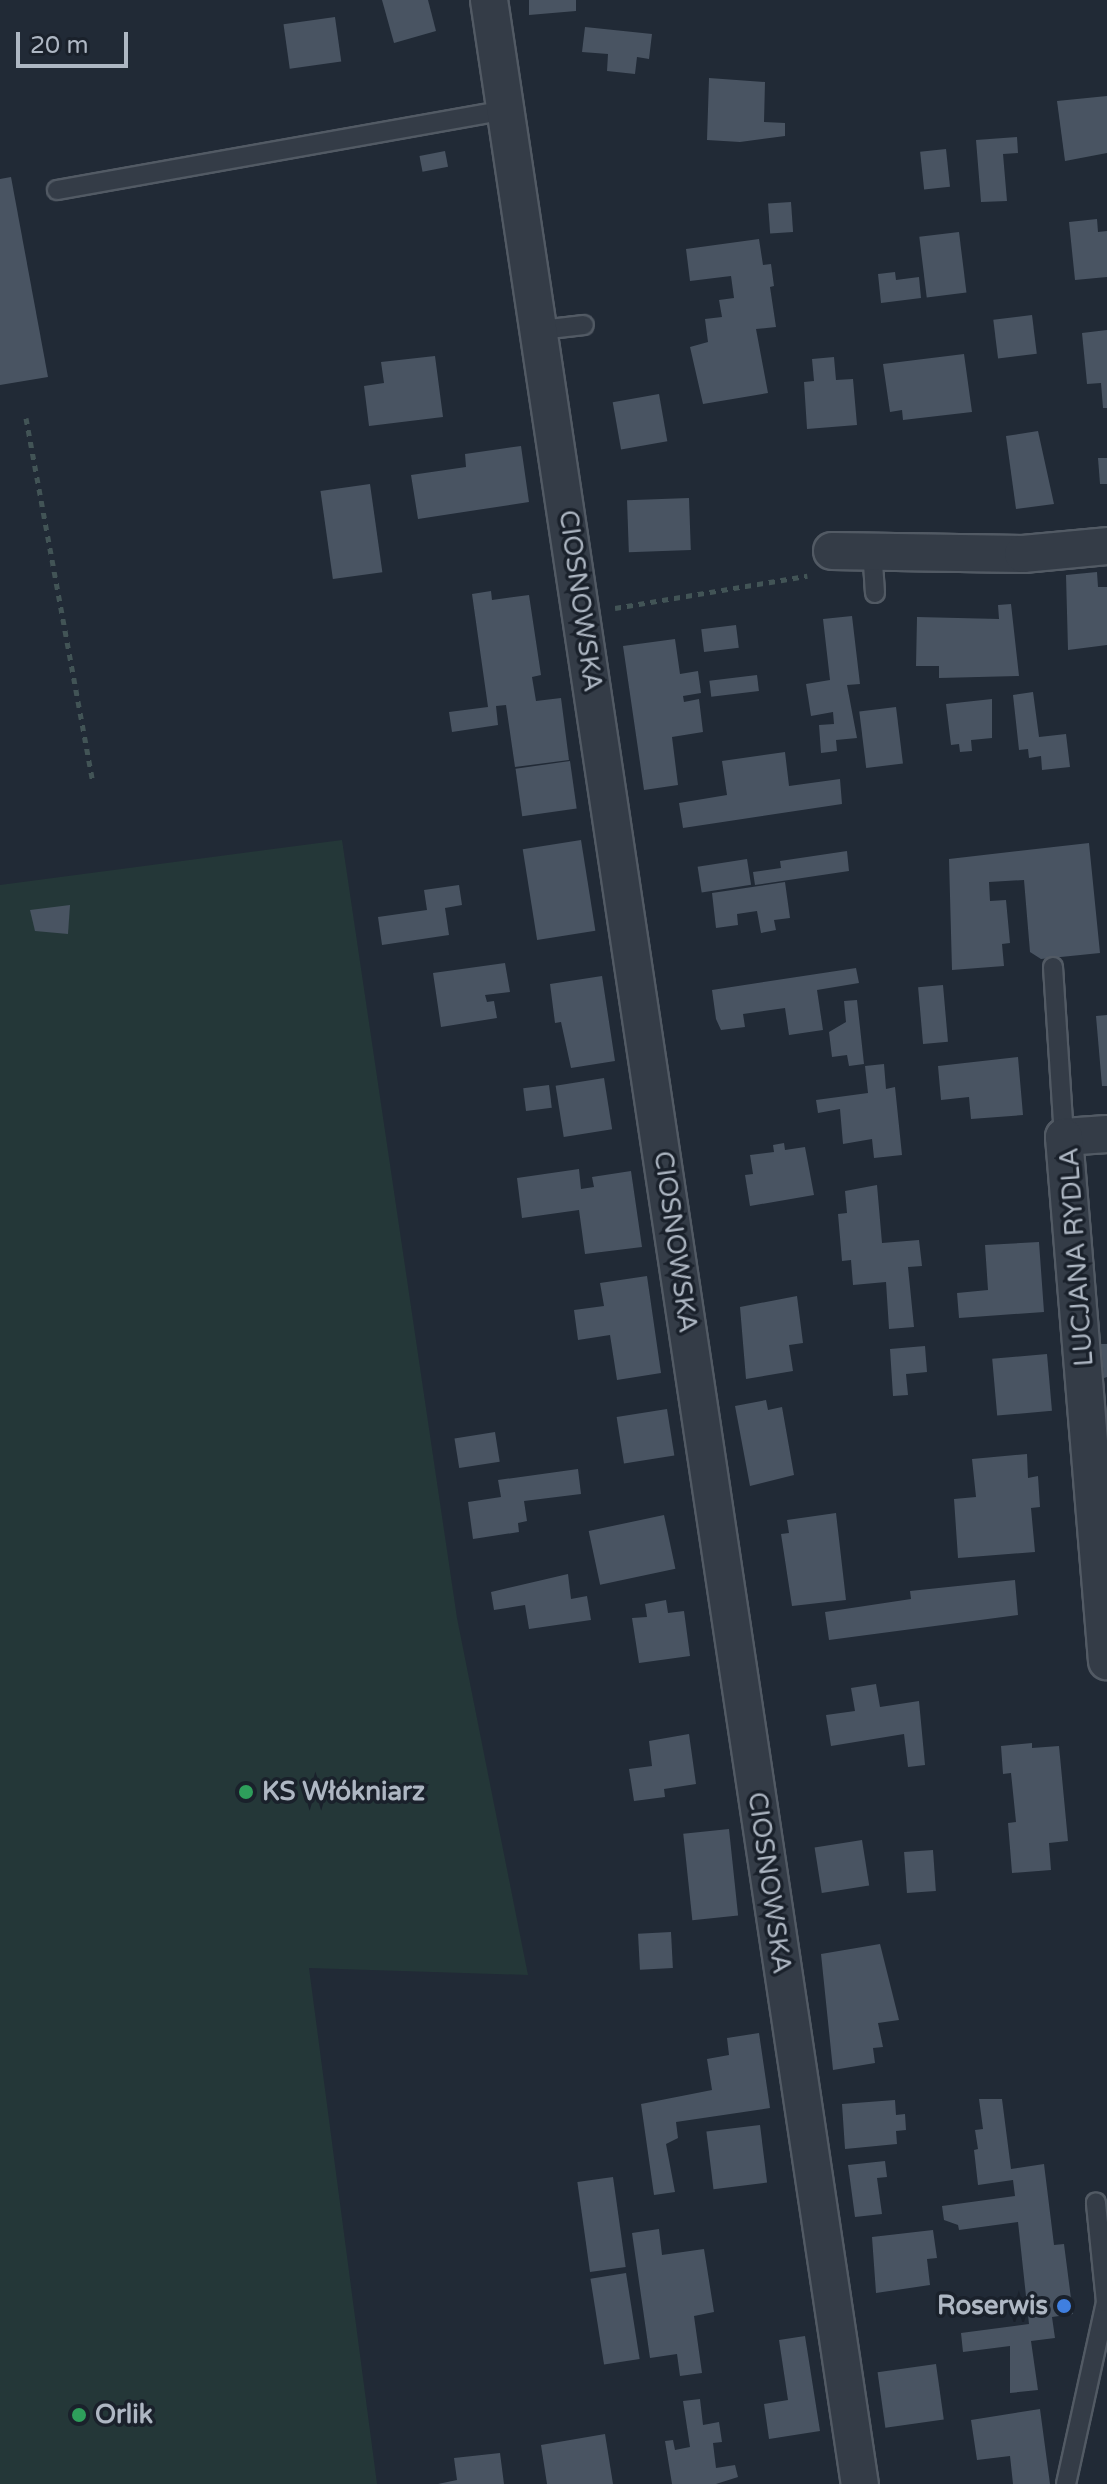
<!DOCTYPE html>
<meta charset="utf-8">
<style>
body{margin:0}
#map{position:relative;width:1107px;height:2484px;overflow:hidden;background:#212a36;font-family:"Varela Round",sans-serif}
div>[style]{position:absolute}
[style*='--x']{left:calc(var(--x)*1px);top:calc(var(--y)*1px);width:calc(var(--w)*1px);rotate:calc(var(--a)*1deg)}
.green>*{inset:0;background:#243738}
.building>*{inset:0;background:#495462;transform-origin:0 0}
.path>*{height:5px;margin-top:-2.5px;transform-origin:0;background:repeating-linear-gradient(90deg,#425456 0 6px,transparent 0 12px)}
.roads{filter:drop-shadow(2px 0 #525a64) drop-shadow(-2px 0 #525a64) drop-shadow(0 2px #525a64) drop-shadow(0 -2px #525a64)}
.lane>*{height:18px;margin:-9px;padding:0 9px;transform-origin:9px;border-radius:9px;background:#343c47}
.street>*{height:36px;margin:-18px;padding:0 18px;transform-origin:18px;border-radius:18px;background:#343c47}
.dots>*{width:22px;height:22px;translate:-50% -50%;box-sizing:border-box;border:4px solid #1a212b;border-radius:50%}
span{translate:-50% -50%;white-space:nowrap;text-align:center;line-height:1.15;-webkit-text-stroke:7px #1a212b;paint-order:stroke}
.street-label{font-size:26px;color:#aeb7c3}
.poi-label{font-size:26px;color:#aeb7c3;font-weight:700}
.left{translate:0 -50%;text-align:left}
.right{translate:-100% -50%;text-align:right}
.scale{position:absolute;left:16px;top:32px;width:112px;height:36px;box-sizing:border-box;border:4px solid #aeb7c3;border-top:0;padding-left:10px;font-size:24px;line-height:28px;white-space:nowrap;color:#aeb7c3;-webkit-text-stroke:6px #1a212b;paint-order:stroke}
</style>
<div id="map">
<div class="green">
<div style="clip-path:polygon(342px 840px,457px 1618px,528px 1975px,309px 1968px,377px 2484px,0 2484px,0 885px)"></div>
</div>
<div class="building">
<div style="clip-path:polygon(382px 0,428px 0,436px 31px,394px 43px)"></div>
<div style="clip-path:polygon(529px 0,576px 0,576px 11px,529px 15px)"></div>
<div style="left:335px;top:17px;width:45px;height:52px;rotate:82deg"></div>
<div style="clip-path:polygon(585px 27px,652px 34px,649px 59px,637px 57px,635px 74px,607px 71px,608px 54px,582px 52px)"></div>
<div style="clip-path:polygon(709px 78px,765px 82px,764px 122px,785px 123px,785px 136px,740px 142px,707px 140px)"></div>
<div style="clip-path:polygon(1107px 96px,1107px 153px,1065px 161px,1057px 101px)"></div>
<div style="clip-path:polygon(1017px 137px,1018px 153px,1003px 154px,1007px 201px,981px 202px,976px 140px)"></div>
<div style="left:946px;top:149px;width:38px;height:26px;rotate:84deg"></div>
<div style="left:445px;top:151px;width:16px;height:26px;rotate:79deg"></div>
<div style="clip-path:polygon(11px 177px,48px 377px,0 385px,0 179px)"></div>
<div style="left:791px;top:202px;width:30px;height:23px;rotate:86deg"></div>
<div style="clip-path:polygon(1097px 219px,1098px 232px,1107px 231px,1107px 277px,1075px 280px,1069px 222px)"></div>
<div style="left:959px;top:232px;width:61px;height:40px;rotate:83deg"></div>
<div style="clip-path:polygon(759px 239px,763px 265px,771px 264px,774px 286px,770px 287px,776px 327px,756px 329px,768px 393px,703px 404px,690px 347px,708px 342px,705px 319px,722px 317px,719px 300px,734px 298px,731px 276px,690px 281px,686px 249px)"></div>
<div style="clip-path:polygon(895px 272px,896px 280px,919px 277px,921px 298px,881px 303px,878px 274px)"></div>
<div style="left:1032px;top:315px;width:39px;height:39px;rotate:83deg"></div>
<div style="clip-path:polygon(1107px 330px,1107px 408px,1103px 408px,1101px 383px,1087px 384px,1082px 333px)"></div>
<div style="clip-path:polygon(964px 354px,972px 412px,903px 420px,902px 410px,890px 412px,883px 364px)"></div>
<div style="clip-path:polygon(435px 356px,443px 417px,369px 426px,364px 386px,384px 383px,381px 362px)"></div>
<div style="clip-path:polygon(834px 357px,836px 380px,853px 379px,857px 425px,807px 429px,804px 382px,814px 381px,812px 359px)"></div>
<div style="left:659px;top:394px;width:48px;height:47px;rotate:80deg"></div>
<div style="clip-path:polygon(1038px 431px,1054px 504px,1016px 509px,1006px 436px)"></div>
<div style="clip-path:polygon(521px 446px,529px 502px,418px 519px,411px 475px,466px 467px,465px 454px)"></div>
<div style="clip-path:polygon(1098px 458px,1107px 458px,1107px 484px,1100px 484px)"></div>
<div style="left:370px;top:484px;width:89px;height:50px;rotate:82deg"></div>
<div style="left:689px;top:498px;width:52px;height:62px;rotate:88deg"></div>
<div style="clip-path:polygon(1097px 572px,1098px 587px,1107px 587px,1107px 645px,1068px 650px,1066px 575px)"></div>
<div style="clip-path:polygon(491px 591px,492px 600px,529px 595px,541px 675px,532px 677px,536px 701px,561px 698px,569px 760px,515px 767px,506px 705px,496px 706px,498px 725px,452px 732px,449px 712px,488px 707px,472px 594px)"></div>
<div style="clip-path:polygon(1011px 604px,1019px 676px,939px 678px,939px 666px,916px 666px,917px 617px,999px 619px,998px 605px)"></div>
<div style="clip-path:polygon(852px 616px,860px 684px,847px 685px,857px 738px,836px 740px,837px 751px,821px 753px,819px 725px,834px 724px,833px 712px,811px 716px,806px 684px,830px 680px,823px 619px)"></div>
<div style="left:736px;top:625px;width:23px;height:35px;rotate:83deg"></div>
<div style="clip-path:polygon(675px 639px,680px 674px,698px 671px,701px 693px,683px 696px,684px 702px,699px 699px,703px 732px,672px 737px,678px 785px,644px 790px,623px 646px)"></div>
<div style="left:757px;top:675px;width:16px;height:48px;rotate:83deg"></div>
<div style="clip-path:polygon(1033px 692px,1039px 737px,1066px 734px,1070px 767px,1042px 770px,1041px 756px,1029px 758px,1028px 749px,1019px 750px,1013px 695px)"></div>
<div style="clip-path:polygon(992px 699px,992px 738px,971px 740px,972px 751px,960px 752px,959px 744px,951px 745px,946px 704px)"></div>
<div style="left:896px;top:707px;width:57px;height:37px;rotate:83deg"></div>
<div style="clip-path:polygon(785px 752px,789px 786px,840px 779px,842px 804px,683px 828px,679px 803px,727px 795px,722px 761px)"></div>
<div style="left:570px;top:761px;width:48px;height:55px;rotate:82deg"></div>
<div style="left:581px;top:840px;width:92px;height:59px;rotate:81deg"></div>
<div style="clip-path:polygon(1089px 843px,1100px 953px,1041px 959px,1030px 952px,1024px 880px,989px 882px,990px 901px,1006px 900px,1010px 943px,1002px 944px,1004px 966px,952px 970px,949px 859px)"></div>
<div style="clip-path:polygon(847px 851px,849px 871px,755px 885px,753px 872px,781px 868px,780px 861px)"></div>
<div style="left:747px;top:859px;width:26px;height:50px;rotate:81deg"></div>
<div style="clip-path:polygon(785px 882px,790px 918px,774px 920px,776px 930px,761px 933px,757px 911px,737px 914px,738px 925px,716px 928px,712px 893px)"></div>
<div style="clip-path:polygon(459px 885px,462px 905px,445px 908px,449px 935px,382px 945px,378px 917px,427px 910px,424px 890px)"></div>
<div style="clip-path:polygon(70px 905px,68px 934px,35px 931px,30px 910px)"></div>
<div style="clip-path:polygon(505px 963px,510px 992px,485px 995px,487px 1002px,494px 1001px,497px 1018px,441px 1027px,433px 973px)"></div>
<div style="clip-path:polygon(856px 968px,859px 983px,817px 990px,823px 1030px,789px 1035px,785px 1008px,743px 1014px,745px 1027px,721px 1030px,716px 1019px,712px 990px)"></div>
<div style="clip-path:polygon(602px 976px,615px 1061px,571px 1068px,561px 1022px,555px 1023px,550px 984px)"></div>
<div style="left:943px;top:985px;width:57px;height:25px;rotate:85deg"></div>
<div style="clip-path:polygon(857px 1000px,864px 1064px,849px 1066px,847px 1055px,832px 1057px,829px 1032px,846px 1022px,844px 1001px)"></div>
<div style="clip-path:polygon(1107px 1015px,1107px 1086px,1102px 1086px,1096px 1016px)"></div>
<div style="clip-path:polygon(1018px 1057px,1023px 1115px,971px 1119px,969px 1097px,941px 1100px,938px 1066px)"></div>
<div style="clip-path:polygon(884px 1064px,886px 1089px,895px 1087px,902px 1155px,874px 1158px,872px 1139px,843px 1144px,840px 1109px,818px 1113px,816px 1100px,868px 1093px,865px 1066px)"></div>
<div style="left:604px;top:1078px;width:52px;height:49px;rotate:81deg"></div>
<div style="left:549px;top:1085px;width:23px;height:26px;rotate:83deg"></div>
<div style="clip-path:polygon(784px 1143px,785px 1150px,805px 1147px,814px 1195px,750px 1206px,745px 1175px,753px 1174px,750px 1155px,774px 1152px,773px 1145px)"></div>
<div style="clip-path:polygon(579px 1169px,581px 1189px,594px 1187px,592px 1177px,631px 1171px,642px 1247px,585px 1254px,579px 1210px,522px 1218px,517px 1178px)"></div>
<div style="clip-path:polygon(877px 1185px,882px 1243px,919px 1240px,922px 1266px,908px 1267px,914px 1327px,889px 1329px,886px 1282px,853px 1285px,851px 1260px,842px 1261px,838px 1214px,847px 1213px,845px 1191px)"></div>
<div style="clip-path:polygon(1039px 1242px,1044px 1312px,959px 1318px,957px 1293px,988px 1290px,985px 1245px)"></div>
<div style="clip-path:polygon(647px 1276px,661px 1373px,617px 1380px,610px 1335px,578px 1340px,574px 1310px,604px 1306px,600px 1283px)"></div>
<div style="clip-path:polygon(797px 1296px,803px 1343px,789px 1345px,793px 1371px,746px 1379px,740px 1307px)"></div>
<div style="clip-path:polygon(1101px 1344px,1107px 1344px,1107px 1377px,1104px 1378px)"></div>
<div style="clip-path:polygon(925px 1346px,927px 1372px,906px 1374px,908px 1395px,893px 1396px,890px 1349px)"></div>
<div style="left:1047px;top:1354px;width:57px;height:55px;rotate:85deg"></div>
<div style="clip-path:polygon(766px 1400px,768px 1410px,782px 1407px,794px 1475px,750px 1486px,735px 1406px)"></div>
<div style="left:667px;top:1409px;width:47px;height:51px;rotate:81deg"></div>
<div style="left:495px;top:1432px;width:30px;height:41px;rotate:81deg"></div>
<div style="clip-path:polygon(1027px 1454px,1028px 1478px,1038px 1476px,1040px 1507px,1031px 1508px,1035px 1552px,958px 1558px,954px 1499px,976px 1497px,972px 1459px)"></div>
<div style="clip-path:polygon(578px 1469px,581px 1494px,524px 1501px,527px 1521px,518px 1523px,519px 1532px,473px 1539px,468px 1502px,501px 1497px,498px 1480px)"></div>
<div style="clip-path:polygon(836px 1513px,846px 1600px,792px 1606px,781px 1534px,789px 1533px,787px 1520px)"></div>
<div style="left:664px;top:1515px;width:55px;height:77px;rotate:78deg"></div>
<div style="clip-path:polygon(568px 1574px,571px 1599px,587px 1596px,591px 1620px,529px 1629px,525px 1605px,494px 1610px,491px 1592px)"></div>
<div style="clip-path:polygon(1015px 1580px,1018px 1615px,829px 1640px,825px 1612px,911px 1599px,910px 1591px)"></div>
<div style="clip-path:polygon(666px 1600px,668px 1613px,684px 1611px,690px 1656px,639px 1663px,632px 1618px,647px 1617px,645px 1604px)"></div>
<div style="clip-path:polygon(876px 1684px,880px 1707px,919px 1701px,925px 1765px,908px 1767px,904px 1734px,831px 1746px,826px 1715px,855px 1711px,851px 1688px)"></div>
<div style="clip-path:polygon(689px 1734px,696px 1784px,664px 1789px,665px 1797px,634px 1801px,629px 1769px,652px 1766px,649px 1741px)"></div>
<div style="clip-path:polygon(1032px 1743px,1032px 1748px,1059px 1746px,1068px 1841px,1049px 1843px,1051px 1870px,1012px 1873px,1008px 1823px,1016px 1822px,1011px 1773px,1003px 1774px,1001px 1746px)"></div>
<div style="left:729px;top:1829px;width:87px;height:46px;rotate:84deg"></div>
<div style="left:862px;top:1840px;width:46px;height:48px;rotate:81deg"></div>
<div style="left:933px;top:1850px;width:41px;height:29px;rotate:86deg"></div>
<div style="left:671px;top:1932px;width:36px;height:33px;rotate:87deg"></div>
<div style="clip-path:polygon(880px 1944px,899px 2020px,878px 2023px,883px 2047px,873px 2048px,875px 2063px,833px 2070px,821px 1954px)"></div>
<div style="clip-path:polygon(759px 2033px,770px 2108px,676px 2122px,678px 2138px,666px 2144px,675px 2192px,654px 2195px,641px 2104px,712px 2090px,707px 2059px,729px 2055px,727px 2038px)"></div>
<div style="clip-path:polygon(979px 2099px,1002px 2099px,1011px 2169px,1044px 2164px,1054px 2245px,1064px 2244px,1073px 2314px,1052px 2317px,1055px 2338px,1031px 2341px,1038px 2390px,1010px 2393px,1010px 2346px,963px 2352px,961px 2333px,1029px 2324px,1018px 2222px,959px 2230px,958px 2225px,944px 2220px,942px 2206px,1015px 2196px,1013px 2180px,978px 2185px,974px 2150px,978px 2149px,975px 2130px,983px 2129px)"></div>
<div style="clip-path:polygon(895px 2100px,896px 2115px,905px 2114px,906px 2130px,896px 2131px,897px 2144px,845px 2149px,842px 2104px)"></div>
<div style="left:760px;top:2125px;width:58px;height:54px;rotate:83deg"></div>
<div style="clip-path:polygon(885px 2161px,887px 2177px,877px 2178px,882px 2214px,855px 2217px,848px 2165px)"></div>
<div style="left:613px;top:2177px;width:91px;height:36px;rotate:82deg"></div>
<div style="clip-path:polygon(659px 2229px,662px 2255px,704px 2249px,714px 2312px,694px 2316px,702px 2373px,680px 2376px,677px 2354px,650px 2358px,632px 2233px)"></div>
<div style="clip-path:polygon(933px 2230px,937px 2258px,927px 2259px,930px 2285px,876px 2293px,872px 2237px)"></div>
<div style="left:626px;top:2273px;width:87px;height:36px;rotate:81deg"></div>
<div style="clip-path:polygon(805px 2336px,820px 2431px,769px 2439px,764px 2404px,788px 2400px,779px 2340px)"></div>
<div style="left:936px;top:2364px;width:56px;height:59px;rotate:82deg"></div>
<div style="clip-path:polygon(700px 2399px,703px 2425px,719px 2422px,722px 2442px,713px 2443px,716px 2468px,735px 2465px,738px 2477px,716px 2484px,672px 2484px,665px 2441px,673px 2440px,675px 2450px,690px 2447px,683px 2401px)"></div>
<div style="clip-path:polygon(1040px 2409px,1050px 2484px,1013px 2484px,1010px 2456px,977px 2460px,971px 2420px)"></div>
<div style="clip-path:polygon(605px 2434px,613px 2484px,547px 2484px,541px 2445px)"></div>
<div style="clip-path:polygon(500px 2453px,504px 2484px,438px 2484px,457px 2480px,454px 2458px)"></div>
</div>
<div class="path">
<div style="--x:26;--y:418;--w:367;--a:79.6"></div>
<div style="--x:615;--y:608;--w:195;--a:-9.5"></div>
</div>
<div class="roads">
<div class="lane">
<div style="--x:57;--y:190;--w:455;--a:-10.1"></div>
<div style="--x:541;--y:330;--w:43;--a:-6.6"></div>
<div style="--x:872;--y:548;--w:45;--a:86.2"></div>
<div style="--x:1053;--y:967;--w:170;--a:86.3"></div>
<div style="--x:1066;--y:2484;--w:186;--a:-77.6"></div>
<div style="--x:1106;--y:2302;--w:100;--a:-95.8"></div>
</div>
<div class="street">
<div style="--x:489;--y:0;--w:2512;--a:81.51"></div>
<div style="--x:832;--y:551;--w:191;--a:0.9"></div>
<div style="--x:1023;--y:554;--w:84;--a:-5.4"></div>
<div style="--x:1107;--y:1134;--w:43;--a:176"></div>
<div style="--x:1064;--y:1137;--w:526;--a:85.31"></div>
</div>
</div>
<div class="dots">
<div style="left:246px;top:1792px;background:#2e9e5b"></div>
<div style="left:1064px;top:2306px;background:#3f7fe0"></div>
<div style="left:79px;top:2415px;background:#2e9e5b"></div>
</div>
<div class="street-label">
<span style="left:580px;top:601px;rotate:82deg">CIOSNOWSKA</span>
<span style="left:675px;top:1242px;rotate:82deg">CIOSNOWSKA</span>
<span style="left:1077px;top:1257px;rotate:-94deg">LUCJANA RYDLA</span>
<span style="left:769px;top:1883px;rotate:82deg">CIOSNOWSKA</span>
</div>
<div class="poi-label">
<span class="left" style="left:262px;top:1792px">KS Włókniarz</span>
<span class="right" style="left:1048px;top:2306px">Roserwis</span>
<span class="left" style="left:95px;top:2415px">Orlik</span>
</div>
<div class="scale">20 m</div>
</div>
